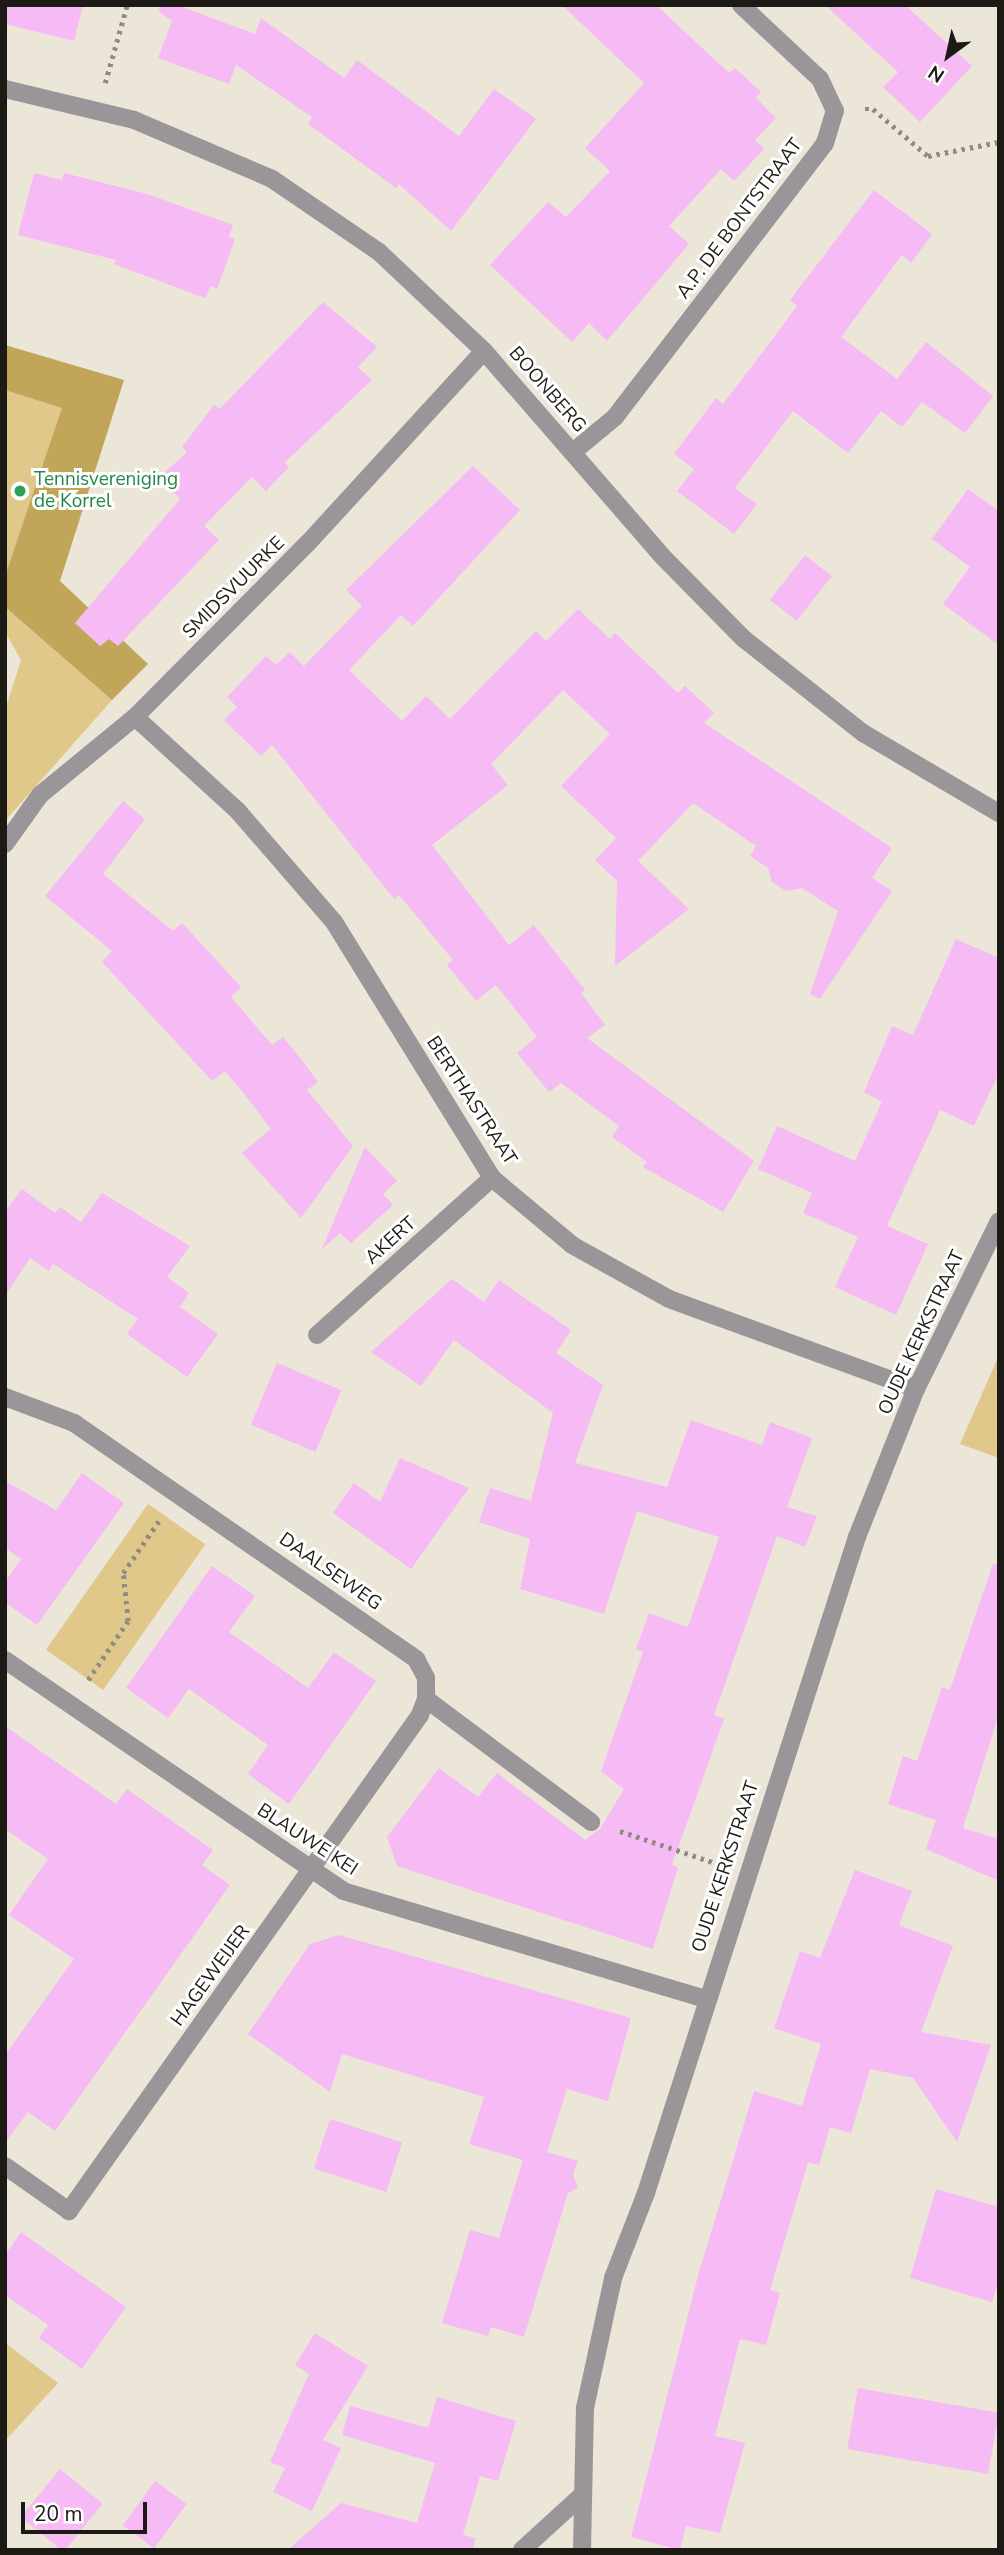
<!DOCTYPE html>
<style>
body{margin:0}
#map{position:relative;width:1004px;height:2555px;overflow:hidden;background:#ebe6d8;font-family:"Nunito Sans",sans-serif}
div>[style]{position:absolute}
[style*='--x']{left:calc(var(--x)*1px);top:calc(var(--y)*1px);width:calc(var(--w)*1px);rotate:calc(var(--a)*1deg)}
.green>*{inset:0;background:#e0c88a;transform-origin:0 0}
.forest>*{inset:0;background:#c1a559}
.building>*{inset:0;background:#f6baf4;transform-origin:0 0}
.path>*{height:4.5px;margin-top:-2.25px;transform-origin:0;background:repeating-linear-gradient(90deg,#908c82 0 3.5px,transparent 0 8.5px)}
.minor>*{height:18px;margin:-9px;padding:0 9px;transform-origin:9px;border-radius:9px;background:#9a9598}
.tertiary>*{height:18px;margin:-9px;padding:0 9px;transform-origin:9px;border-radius:9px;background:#9a9598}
.dots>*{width:19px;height:19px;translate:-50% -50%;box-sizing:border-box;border:4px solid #fff;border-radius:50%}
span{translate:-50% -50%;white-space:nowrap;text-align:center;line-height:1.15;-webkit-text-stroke:6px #fff;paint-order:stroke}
.street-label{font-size:19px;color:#1c1a15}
.leisure-label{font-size:19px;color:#27864d}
.left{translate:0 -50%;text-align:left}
.frame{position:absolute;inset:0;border:7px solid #1c1a15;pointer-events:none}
.north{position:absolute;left:913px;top:21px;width:70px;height:70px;-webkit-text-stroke:5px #fff;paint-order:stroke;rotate:213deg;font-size:19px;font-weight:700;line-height:28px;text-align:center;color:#1c1a15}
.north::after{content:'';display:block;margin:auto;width:24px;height:32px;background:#1c1a15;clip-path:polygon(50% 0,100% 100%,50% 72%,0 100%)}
.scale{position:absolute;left:21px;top:2502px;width:126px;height:32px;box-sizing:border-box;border:4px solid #1c1a15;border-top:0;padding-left:9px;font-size:21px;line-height:24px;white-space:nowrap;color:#1c1a15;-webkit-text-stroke:5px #fff;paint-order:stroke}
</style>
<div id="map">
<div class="green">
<div style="clip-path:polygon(5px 390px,63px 407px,5px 576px)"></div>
<div style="clip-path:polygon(5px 607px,112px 700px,5px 821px,5px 710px,21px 660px,5px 632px)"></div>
<div style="clip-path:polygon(999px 1355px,999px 1458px,960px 1444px)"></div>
<div style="left:148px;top:1504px;width:70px;height:178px;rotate:35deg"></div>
<div style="clip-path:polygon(5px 2343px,58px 2383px,5px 2441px)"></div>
</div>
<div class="forest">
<div style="clip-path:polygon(5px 345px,124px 380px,60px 581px,148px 664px,112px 700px,5px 607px,5px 576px,62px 408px,5px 390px)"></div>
</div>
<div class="building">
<div style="clip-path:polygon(5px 5px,83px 5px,74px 41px,5px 24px)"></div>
<div style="clip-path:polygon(161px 5px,177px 5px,255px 34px,261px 18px,344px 78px,357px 60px,459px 136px,494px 89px,536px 119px,451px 231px,399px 184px,396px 188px,308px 124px,312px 117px,236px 65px,229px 84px,158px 58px,172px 21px,158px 11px)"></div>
<div style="clip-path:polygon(562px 5px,656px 5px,729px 73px,735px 68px,761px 92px,756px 98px,776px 118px,755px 140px,764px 149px,734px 181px,721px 169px,669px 226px,689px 244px,607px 341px,589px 323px,572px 342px,490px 265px,548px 202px,566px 217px,610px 171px,585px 148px,644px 83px)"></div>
<div style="clip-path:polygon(825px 5px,905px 5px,972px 66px,920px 122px,883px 87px,898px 72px)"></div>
<div style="clip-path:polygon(34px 173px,62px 180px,64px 173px,147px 194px,233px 225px,229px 237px,235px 239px,217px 289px,211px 286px,205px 298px,114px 264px,116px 260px,18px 235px)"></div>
<div style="clip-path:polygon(874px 190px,932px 234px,911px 263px,902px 255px,841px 337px,897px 379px,926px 342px,993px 396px,965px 433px,922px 402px,902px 427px,881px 411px,848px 453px,793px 411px,735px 488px,757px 504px,734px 534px,677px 491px,694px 469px,674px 454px,716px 398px,723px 404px,778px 332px,797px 306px,790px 300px)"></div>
<div style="clip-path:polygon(323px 302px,377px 347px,358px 367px,372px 380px,284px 463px,289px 467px,266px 491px,252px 477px,204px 526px,219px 540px,118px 646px,109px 639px,100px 646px,75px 623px,180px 499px,159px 478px,187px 452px,182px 447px,214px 405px,220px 409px)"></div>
<div style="clip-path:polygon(473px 466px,520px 510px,413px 626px,401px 615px,349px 670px,402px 721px,426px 696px,450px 719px,536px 631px,546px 641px,578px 609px,610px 639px,615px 633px,678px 693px,685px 686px,714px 713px,704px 723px,892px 848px,872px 878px,892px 891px,820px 999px,810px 994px,838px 911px,802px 888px,786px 891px,772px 882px,768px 868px,750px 856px,756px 846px,693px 803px,638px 861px,689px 909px,615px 966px,617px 881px,595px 860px,616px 838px,561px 786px,610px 734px,563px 690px,491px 764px,508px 785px,432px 845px,509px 945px,534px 925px,585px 990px,581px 993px,605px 1025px,587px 1038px,754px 1161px,723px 1212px,643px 1167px,647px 1162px,612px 1137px,619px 1126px,561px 1083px,549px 1092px,517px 1053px,537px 1037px,496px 985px,476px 1001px,447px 965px,453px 960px,399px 895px,394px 899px,272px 745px,261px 756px,224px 720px,237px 707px,227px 697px,266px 656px,276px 665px,290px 652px,304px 666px,362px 606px,346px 590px)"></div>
<div style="clip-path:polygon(968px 489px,999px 511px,999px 645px,943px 604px,970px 567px,932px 539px)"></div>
<div style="left:805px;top:555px;width:34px;height:57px;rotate:38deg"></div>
<div style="clip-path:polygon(123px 801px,145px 819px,103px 874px,173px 931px,182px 923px,241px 987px,231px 997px,272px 1045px,283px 1037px,301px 1059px,318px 1082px,307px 1090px,353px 1146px,301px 1218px,242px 1153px,271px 1129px,249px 1100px,225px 1071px,212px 1081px,102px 962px,112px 951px,45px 896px)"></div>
<div style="clip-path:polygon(956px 939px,999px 958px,999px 1073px,974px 1126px,940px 1110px,887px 1226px,928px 1244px,896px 1315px,835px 1287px,858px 1237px,803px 1213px,812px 1193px,758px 1169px,777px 1126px,855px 1161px,882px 1102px,864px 1092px,892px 1026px,913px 1035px)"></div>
<div style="clip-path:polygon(365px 1147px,397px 1181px,383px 1194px,393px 1205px,351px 1243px,340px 1233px,322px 1249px)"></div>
<div style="clip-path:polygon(22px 1189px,55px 1213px,60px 1207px,81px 1222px,102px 1193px,190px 1246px,167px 1277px,189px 1293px,180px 1307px,218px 1334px,187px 1377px,127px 1334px,138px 1319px,53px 1264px,49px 1271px,30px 1258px,5px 1296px,5px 1212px)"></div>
<div style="clip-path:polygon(452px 1279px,484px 1302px,499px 1280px,571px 1330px,556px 1353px,603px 1385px,575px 1463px,667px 1487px,691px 1420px,762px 1445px,770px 1422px,812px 1438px,787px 1507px,817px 1516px,805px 1547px,777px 1536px,714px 1715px,724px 1719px,672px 1865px,678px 1867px,653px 1949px,397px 1866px,387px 1837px,439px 1768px,478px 1797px,497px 1773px,585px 1840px,600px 1829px,624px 1789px,601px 1771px,643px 1652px,636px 1649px,649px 1613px,688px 1627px,719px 1537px,637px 1511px,604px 1614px,520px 1589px,530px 1539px,479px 1522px,490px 1488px,531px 1501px,553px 1413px,454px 1340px,421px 1386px,371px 1352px)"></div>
<div style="left:277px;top:1363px;width:70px;height:67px;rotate:23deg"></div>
<div style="clip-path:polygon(400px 1458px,469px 1488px,411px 1569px,333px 1513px,354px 1483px,380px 1502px)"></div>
<div style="clip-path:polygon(82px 1473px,124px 1503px,37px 1625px,5px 1602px,5px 1582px,21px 1559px,5px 1548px,5px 1481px,56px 1510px)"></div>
<div style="clip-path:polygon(993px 1564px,999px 1565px,999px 1714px,963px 1828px,999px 1839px,999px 1881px,926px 1849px,936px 1820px,888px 1804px,903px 1756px,917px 1761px,942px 1687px,950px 1690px)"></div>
<div style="clip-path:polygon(212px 1566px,255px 1596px,229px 1632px,308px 1688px,334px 1652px,376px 1681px,289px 1804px,248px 1774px,268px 1745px,189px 1689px,168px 1718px,126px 1688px)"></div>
<div style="clip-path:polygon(5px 1726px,116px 1804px,127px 1789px,213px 1850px,202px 1865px,230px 1885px,55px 2131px,28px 2112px,5px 2143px,5px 2055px,74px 1959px,9px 1915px,48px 1859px,5px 1829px)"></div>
<div style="clip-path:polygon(855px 1870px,912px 1891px,899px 1925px,953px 1946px,921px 2032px,991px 2045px,957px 2142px,913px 2078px,870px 2069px,851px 2133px,830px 2127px,819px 2165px,808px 2162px,770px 2290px,780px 2293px,766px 2345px,740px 2339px,715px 2436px,745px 2443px,720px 2533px,686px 2526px,680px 2550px,631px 2537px,699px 2272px,754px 2091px,802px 2106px,821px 2044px,774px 2028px,800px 1951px,820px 1958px)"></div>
<div style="clip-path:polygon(339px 1935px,631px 2018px,608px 2101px,567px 2089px,547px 2152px,578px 2161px,573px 2175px,578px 2188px,568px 2193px,524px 2337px,491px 2327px,488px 2336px,442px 2323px,470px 2230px,499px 2238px,523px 2160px,469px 2144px,484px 2097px,342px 2054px,330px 2092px,248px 2034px,310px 1944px)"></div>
<div style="left:330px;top:2119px;width:76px;height:52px;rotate:18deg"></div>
<div style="clip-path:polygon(936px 2189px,999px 2207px,999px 2279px,992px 2302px,910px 2278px)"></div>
<div style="clip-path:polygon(21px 2232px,126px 2307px,82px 2369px,39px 2338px,48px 2325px,5px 2295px,5px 2255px)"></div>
<div style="clip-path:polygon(315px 2333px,368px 2366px,323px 2440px,341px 2448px,312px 2511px,273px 2492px,285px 2468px,270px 2462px,309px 2374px,295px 2365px)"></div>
<div style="left:858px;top:2388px;width:143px;height:62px;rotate:10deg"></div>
<div style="clip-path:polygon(437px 2397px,516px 2421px,498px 2481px,480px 2476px,463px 2535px,475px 2538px,473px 2550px,288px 2550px,341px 2503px,417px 2523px,435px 2463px,342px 2435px,350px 2406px,428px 2428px)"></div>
<div style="left:60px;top:2469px;width:55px;height:62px;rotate:39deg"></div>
<div style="left:155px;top:2481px;width:39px;height:55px;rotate:36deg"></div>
</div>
<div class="path">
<div style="--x:105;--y:83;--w:81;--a:-74.2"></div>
<div style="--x:865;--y:109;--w:8;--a:0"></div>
<div style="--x:873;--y:109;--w:72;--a:40.5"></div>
<div style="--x:928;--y:156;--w:72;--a:-11.2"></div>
<div style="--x:88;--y:1680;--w:71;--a:-55.9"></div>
<div style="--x:128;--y:1621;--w:48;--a:-95.9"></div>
<div style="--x:123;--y:1573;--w:67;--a:-55.4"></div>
<div style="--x:620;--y:1831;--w:107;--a:18.6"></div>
</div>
<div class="minor">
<div style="--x:5;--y:89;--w:133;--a:13.5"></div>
<div style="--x:134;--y:120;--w:150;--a:23.1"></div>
<div style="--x:272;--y:179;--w:130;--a:34.3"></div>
<div style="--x:379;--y:252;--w:144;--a:43.3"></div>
<div style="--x:484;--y:351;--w:273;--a:49"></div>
<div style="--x:663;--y:557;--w:115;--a:45.4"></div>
<div style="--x:744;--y:639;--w:152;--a:38.3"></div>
<div style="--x:863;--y:733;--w:158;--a:30.5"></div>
<div style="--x:573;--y:452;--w:55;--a:-39.8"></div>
<div style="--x:615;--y:417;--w:345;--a:-52.5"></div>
<div style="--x:825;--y:143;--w:34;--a:-73"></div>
<div style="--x:835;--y:111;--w:35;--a:-115"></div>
<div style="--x:820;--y:79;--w:108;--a:-136.9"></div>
<div style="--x:135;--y:717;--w:138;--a:42.4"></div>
<div style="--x:237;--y:810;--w:148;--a:49.1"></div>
<div style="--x:334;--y:922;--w:301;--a:58.3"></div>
<div style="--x:492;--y:1178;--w:104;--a:39.9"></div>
<div style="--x:572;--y:1245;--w:111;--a:29.1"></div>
<div style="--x:669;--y:1299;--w:263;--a:20"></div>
<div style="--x:5;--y:844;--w:60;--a:-54.5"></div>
<div style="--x:40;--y:795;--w:123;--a:-39.4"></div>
<div style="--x:135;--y:717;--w:245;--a:-45.2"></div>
<div style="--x:308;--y:543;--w:260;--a:-47.5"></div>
<div style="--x:317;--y:1335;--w:235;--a:-41.9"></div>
<div style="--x:5;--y:1397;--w:74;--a:20.6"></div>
<div style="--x:74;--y:1423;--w:416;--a:34.6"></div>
<div style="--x:416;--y:1659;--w:21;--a:62"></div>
<div style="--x:426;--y:1678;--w:21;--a:90"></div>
<div style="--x:426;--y:1699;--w:17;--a:111"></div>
<div style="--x:420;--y:1715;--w:608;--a:125.29"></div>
<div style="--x:69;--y:2211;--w:78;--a:-144.9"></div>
<div style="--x:5;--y:1660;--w:409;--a:34.3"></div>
<div style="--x:343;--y:1891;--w:378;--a:16.6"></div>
<div style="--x:426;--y:1699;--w:206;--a:36.7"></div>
<div style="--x:522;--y:2550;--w:79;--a:-42.4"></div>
</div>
<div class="tertiary">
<div style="--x:582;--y:2550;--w:142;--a:-88.8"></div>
<div style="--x:585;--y:2408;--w:133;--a:-77.8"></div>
<div style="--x:613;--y:2278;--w:91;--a:-68.8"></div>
<div style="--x:646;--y:2193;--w:689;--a:-72.17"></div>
<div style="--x:857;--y:1537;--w:159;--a:-68.3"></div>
<div style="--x:916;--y:1389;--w:187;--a:-63.7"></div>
</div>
<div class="dots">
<div style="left:20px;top:491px;background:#2e9e5b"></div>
</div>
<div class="street-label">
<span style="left:740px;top:219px;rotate:-53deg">A.P. DE BONTSTRAAT</span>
<span style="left:547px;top:390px;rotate:49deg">BOONBERG</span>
<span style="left:234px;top:588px;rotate:-45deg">SMIDSVUURKE</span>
<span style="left:471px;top:1101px;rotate:57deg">BERTHASTRAAT</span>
<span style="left:391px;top:1241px;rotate:-42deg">AKERT</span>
<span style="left:922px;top:1333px;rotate:-65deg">OUDE KERKSTRAAT</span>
<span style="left:330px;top:1572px;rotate:35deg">DAALSEWEG</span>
<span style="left:307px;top:1840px;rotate:33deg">BLAUWE KEI</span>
<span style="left:726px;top:1867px;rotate:-72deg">OUDE KERKSTRAAT</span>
<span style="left:211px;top:1976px;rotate:-54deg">HAGEWEIJER</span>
</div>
<div class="leisure-label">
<span class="left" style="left:34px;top:491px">Tennisvereniging<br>de Korrel</span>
</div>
<div class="frame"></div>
<div class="north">N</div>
<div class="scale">20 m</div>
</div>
